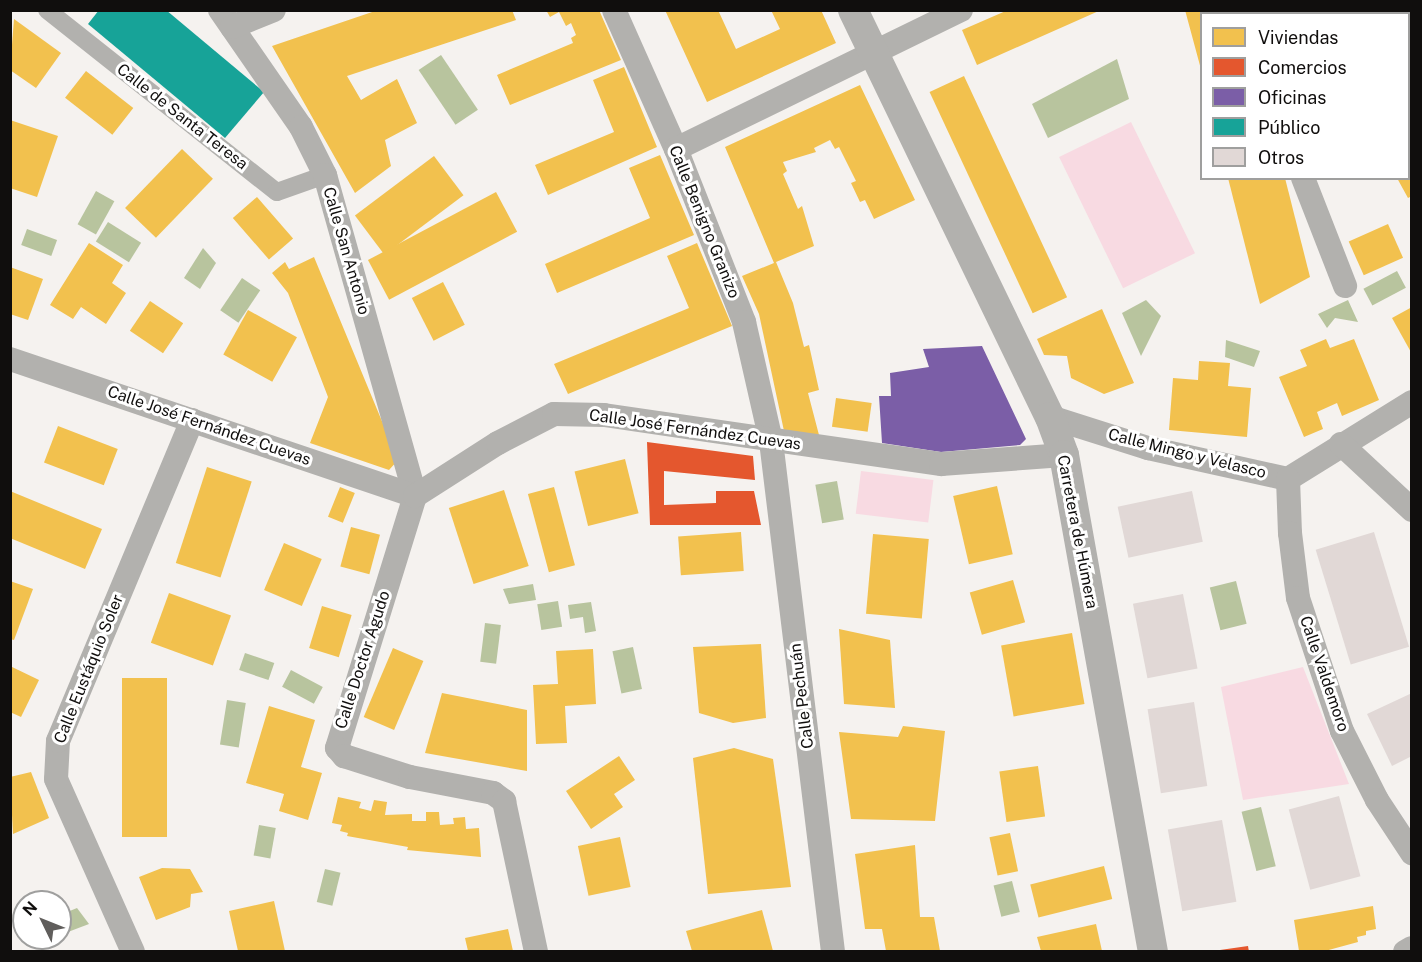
<!DOCTYPE html>
<meta charset="utf-8">
<style>
body{margin:0}
#map{position:relative;width:1422px;height:962px;overflow:hidden;background:#f5f2ef;font-family:"Public Sans",sans-serif}
div>[style]{position:absolute}
[style*='--x']{left:calc(var(--x)*1px);top:calc(var(--y)*1px);width:calc(var(--w)*1px);rotate:calc(var(--a)*1deg)}
.green>*{inset:0;background:#f8dae2;transform-origin:0 0}
.water>*{inset:0;background:#b8c49e;transform-origin:0 0}
.homes>*{inset:0;background:#f2c14e;transform-origin:0 0}
.shops>*{inset:0;background:#e4572e}
.offices>*{inset:0;background:#7b5ea7}
.public>*{inset:0;background:#17a398}
.building>*{inset:0;background:#e1d8d6;transform-origin:0 0}
.pedestrian>*{height:18px;margin:-9px;padding:0 9px;transform-origin:9px;border-radius:9px;background:#b2b1ae}
.minor>*{height:24px;margin:-12px;padding:0 12px;transform-origin:12px;border-radius:12px;background:#b2b1ae}
.tertiary>*{height:30px;margin:-15px;padding:0 15px;transform-origin:15px;border-radius:15px;background:#b2b1ae}
span{translate:-50% -50%;white-space:nowrap;text-align:center;line-height:1.15;-webkit-text-stroke:6px #fff;paint-order:stroke}
.street-label{font-size:16px;color:#100e0d}
.frame{position:absolute;inset:0;border:12px solid #100e0d;pointer-events:none}
.legend{position:absolute;left:1200px;top:12px;width:210px;height:168px;box-sizing:border-box;background:#fff;border:2px solid #9f9f9e;margin:0;padding:8px 10px;list-style:none;font-size:18px;color:#100e0d}
.legend li{display:flex;align-items:center;gap:12px;height:30px}
.legend b{width:30px;border:2px solid #9f9f9e}
.north{position:absolute;left:12px;top:890px;width:60px;height:60px;box-sizing:border-box;background:#fff;border:2px solid #9f9f9e;border-radius:50%;rotate:313deg;font-size:16px;font-weight:700;line-height:24px;text-align:center;color:#100e0d}
.north::after{content:'';display:block;margin:auto;width:21px;height:27px;background:#605e5c;clip-path:polygon(50% 0,100% 100%,50% 72%,0 100%)}
</style>
<div id="map">
<div class="green">
<div style="left:1131px;top:122px;width:146px;height:80px;rotate:64deg"></div>
<div style="left:861px;top:471px;width:73px;height:43px;rotate:7deg"></div>
<div style="clip-path:polygon(1303px 667px,1349px 784px,1243px 800px,1221px 687px)"></div>
</div>
<div class="water">
<div style="left:441px;top:55px;width:66px;height:27px;rotate:56deg"></div>
<div style="clip-path:polygon(1117px 59px,1129px 99px,1048px 138px,1032px 104px)"></div>
<div style="left:96px;top:191px;width:21px;height:38px;rotate:29deg"></div>
<div style="left:108px;top:222px;width:39px;height:23px;rotate:32deg"></div>
<div style="left:27px;top:229px;width:32px;height:17px;rotate:20deg"></div>
<div style="clip-path:polygon(203px 248px,216px 263px,200px 289px,184px 278px)"></div>
<div style="left:1397px;top:271px;width:19px;height:38px;rotate:62deg"></div>
<div style="left:242px;top:278px;width:22px;height:39px;rotate:34deg"></div>
<div style="clip-path:polygon(1146px 300px,1161px 316px,1141px 356px,1122px 313px)"></div>
<div style="clip-path:polygon(1348px 300px,1358px 322px,1335px 318px,1327px 328px,1318px 314px)"></div>
<div style="clip-path:polygon(1226px 340px,1260px 351px,1254px 367px,1225px 357px)"></div>
<div style="left:837px;top:481px;width:39px;height:22px;rotate:80deg"></div>
<div style="left:1236px;top:581px;width:44px;height:27px;rotate:76deg"></div>
<div style="clip-path:polygon(533px 584px,536px 600px,509px 604px,503px 589px)"></div>
<div style="left:558px;top:601px;width:26px;height:21px;rotate:81deg"></div>
<div style="clip-path:polygon(591px 602px,596px 631px,585px 633px,583px 617px,570px 619px,568px 605px)"></div>
<div style="left:485px;top:623px;width:16px;height:39px;rotate:7deg"></div>
<div style="left:633px;top:647px;width:43px;height:21px;rotate:78deg"></div>
<div style="left:245px;top:653px;width:31px;height:18px;rotate:19deg"></div>
<div style="left:291px;top:670px;width:36px;height:19px;rotate:28deg"></div>
<div style="left:227px;top:700px;width:19px;height:45px;rotate:9deg"></div>
<div style="left:1261px;top:807px;width:61px;height:20px;rotate:76deg"></div>
<div style="left:259px;top:825px;width:17px;height:31px;rotate:10deg"></div>
<div style="left:325px;top:869px;width:16px;height:34px;rotate:14deg"></div>
<div style="left:1012px;top:881px;width:32px;height:19px;rotate:76deg"></div>
<div style="clip-path:polygon(77px 908px,89px 924px,60px 935px,60px 915px)"></div>
</div>
<div class="homes">
<div style="clip-path:polygon(378px 10px,512px 10px,516px 20px,347px 76px,361px 100px,397px 79px,417px 123px,385px 140px,391px 166px,355px 193px,272px 46px)"></div>
<div style="clip-path:polygon(546px 10px,599px 10px,621px 60px,510px 105px,497px 75px,573px 43px,571px 38px,576px 35px,571px 23px,566px 26px,559px 12px,550px 17px)"></div>
<div style="clip-path:polygon(665px 10px,718px 10px,736px 49px,780px 29px,771px 10px,821px 10px,836px 43px,707px 102px)"></div>
<div style="clip-path:polygon(1008px 10px,1101px 10px,977px 65px,962px 30px)"></div>
<div style="clip-path:polygon(1185px 10px,1242px 10px,1242px 14px,1202px 14px,1202px 73px)"></div>
<div style="clip-path:polygon(1323px 10px,1374px 10px,1370px 14px)"></div>
<div style="clip-path:polygon(14px 19px,61px 53px,36px 88px,10px 70px)"></div>
<div style="clip-path:polygon(1412px 27px,1412px 80px,1408px 76px)"></div>
<div style="clip-path:polygon(624px 67px,657px 147px,548px 195px,535px 165px,614px 132px,593px 80px)"></div>
<div style="left:86px;top:71px;width:60px;height:34px;rotate:38deg"></div>
<div style="left:964px;top:76px;width:244px;height:38px;rotate:65deg"></div>
<div style="clip-path:polygon(860px 85px,915px 200px,874px 219px,865px 200px,860px 202px,851px 183px,856px 181px,839px 147px,835px 149px,830px 140px,814px 148px,816px 152px,783px 162px,787px 171px,783px 174px,798px 209px,802px 206px,814px 246px,776px 262px,793px 303px,804px 347px,809px 345px,819px 390px,808px 393px,819px 435px,784px 431px,759px 314px,742px 276px,774px 263px,725px 147px)"></div>
<div style="clip-path:polygon(10px 120px,58px 136px,37px 197px,10px 188px)"></div>
<div style="left:182px;top:149px;width:43px;height:82px;rotate:44deg"></div>
<div style="clip-path:polygon(660px 155px,694px 235px,557px 293px,545px 264px,650px 218px,629px 168px)"></div>
<div style="left:434px;top:156px;width:49px;height:99px;rotate:53deg"></div>
<div style="clip-path:polygon(1412px 157px,1412px 196px,1408px 198px,1397px 178px,1408px 178px)"></div>
<div style="clip-path:polygon(1228px 178px,1285px 178px,1310px 277px,1260px 304px)"></div>
<div style="left:496px;top:192px;width:45px;height:145px;rotate:62deg"></div>
<div style="left:257px;top:197px;width:55px;height:32px;rotate:49deg"></div>
<div style="left:1388px;top:224px;width:37px;height:43px;rotate:66deg"></div>
<div style="clip-path:polygon(89px 243px,123px 265px,112px 283px,126px 293px,106px 324px,81px 307px,73px 319px,50px 305px)"></div>
<div style="clip-path:polygon(697px 243px,732px 326px,568px 394px,554px 364px,689px 308px,667px 256px)"></div>
<div style="clip-path:polygon(314px 257px,398px 460px,389px 470px,310px 443px,328px 397px,288px 293px,272px 273px,285px 262px,289px 269px)"></div>
<div style="clip-path:polygon(10px 267px,43px 279px,28px 320px,10px 314px)"></div>
<div style="left:443px;top:282px;width:48px;height:35px;rotate:63deg"></div>
<div style="left:150px;top:301px;width:40px;height:36px;rotate:34deg"></div>
<div style="clip-path:polygon(1412px 307px,1412px 354px,1392px 318px)"></div>
<div style="clip-path:polygon(1102px 309px,1134px 383px,1104px 394px,1071px 378px,1067px 356px,1044px 355px,1037px 339px)"></div>
<div style="left:248px;top:310px;width:56px;height:51px;rotate:29deg"></div>
<div style="clip-path:polygon(1326px 339px,1330px 348px,1354px 339px,1379px 400px,1342px 416px,1337px 403px,1317px 412px,1323px 429px,1304px 437px,1279px 377px,1307px 366px,1300px 350px)"></div>
<div style="clip-path:polygon(1199px 361px,1230px 363px,1228px 386px,1251px 388px,1247px 437px,1169px 430px,1173px 378px,1198px 380px)"></div>
<div style="left:836px;top:398px;width:36px;height:29px;rotate:8deg"></div>
<div style="left:58px;top:426px;width:64px;height:39px;rotate:21deg"></div>
<div style="left:625px;top:459px;width:56px;height:52px;rotate:76deg"></div>
<div style="left:207px;top:467px;width:47px;height:101px;rotate:18deg"></div>
<div style="left:997px;top:486px;width:70px;height:45px;rotate:77deg"></div>
<div style="left:340px;top:487px;width:16px;height:32px;rotate:22deg"></div>
<div style="left:554px;top:487px;width:81px;height:27px;rotate:75deg"></div>
<div style="left:504px;top:490px;width:80px;height:58px;rotate:72deg"></div>
<div style="clip-path:polygon(10px 491px,102px 529px,85px 569px,10px 538px)"></div>
<div style="left:351px;top:527px;width:30px;height:41px;rotate:15deg"></div>
<div style="left:741px;top:532px;width:39px;height:63px;rotate:86deg"></div>
<div style="left:873px;top:534px;width:56px;height:80px;rotate:5deg"></div>
<div style="left:284px;top:543px;width:41px;height:51px;rotate:23deg"></div>
<div style="left:1013px;top:580px;width:44px;height:45px;rotate:74deg"></div>
<div style="clip-path:polygon(10px 581px,33px 589px,14px 640px,10px 639px)"></div>
<div style="left:169px;top:593px;width:66px;height:53px;rotate:20deg"></div>
<div style="left:322px;top:606px;width:31px;height:44px;rotate:17deg"></div>
<div style="clip-path:polygon(839px 629px,890px 640px,895px 708px,844px 704px)"></div>
<div style="left:1072px;top:633px;width:72px;height:72px;rotate:80deg"></div>
<div style="clip-path:polygon(761px 644px,766px 718px,733px 723px,699px 713px,693px 647px)"></div>
<div style="left:393px;top:648px;width:33px;height:75px;rotate:23deg"></div>
<div style="clip-path:polygon(593px 649px,596px 704px,565px 706px,567px 743px,536px 744px,533px 685px,558px 684px,556px 651px)"></div>
<div style="clip-path:polygon(10px 666px,39px 680px,21px 717px,10px 712px)"></div>
<div style="left:122px;top:678px;width:45px;height:159px"></div>
<div style="clip-path:polygon(442px 693px,527px 710px,527px 771px,425px 753px)"></div>
<div style="clip-path:polygon(269px 706px,315px 720px,301px 767px,322px 773px,308px 820px,279px 811px,284px 794px,246px 783px)"></div>
<div style="clip-path:polygon(903px 726px,945px 731px,935px 821px,851px 819px,839px 732px,898px 737px)"></div>
<div style="clip-path:polygon(734px 748px,773px 759px,791px 887px,708px 894px,693px 758px)"></div>
<div style="clip-path:polygon(619px 756px,635px 780px,614px 794px,623px 807px,591px 829px,566px 791px)"></div>
<div style="left:1038px;top:766px;width:51px;height:39px;rotate:82deg"></div>
<div style="clip-path:polygon(31px 772px,49px 818px,13px 834px,10px 777px)"></div>
<div style="clip-path:polygon(338px 797px,361px 802px,359px 808px,371px 811px,374px 800px,387px 802px,385px 815px,412px 814px,412px 821px,426px 821px,426px 812px,439px 812px,440px 825px,454px 824px,453px 818px,465px 817px,466px 829px,479px 828px,481px 857px,407px 850px,408px 847px,347px 836px,348px 833px,340px 831px,342px 825px,332px 823px)"></div>
<div style="left:1010px;top:833px;width:39px;height:21px;rotate:78deg"></div>
<div style="left:620px;top:837px;width:51px;height:43px;rotate:78deg"></div>
<div style="clip-path:polygon(915px 845px,920px 917px,934px 917px,940px 951px,886px 951px,882px 929px,865px 929px,855px 854px)"></div>
<div style="left:1104px;top:866px;width:34px;height:76px;rotate:76deg"></div>
<div style="clip-path:polygon(162px 868px,190px 869px,203px 892px,191px 894px,190px 907px,156px 920px,139px 877px)"></div>
<div style="clip-path:polygon(274px 901px,285px 951px,238px 951px,229px 911px)"></div>
<div style="clip-path:polygon(1373px 906px,1376px 929px,1366px 931px,1366px 935px,1357px 937px,1358px 942px,1325px 951px,1299px 951px,1294px 920px)"></div>
<div style="clip-path:polygon(762px 910px,773px 951px,692px 951px,686px 931px)"></div>
<div style="clip-path:polygon(1096px 924px,1102px 951px,1041px 951px,1037px 937px)"></div>
<div style="clip-path:polygon(508px 929px,513px 951px,468px 951px,465px 938px)"></div>
</div>
<div class="shops">
<div style="clip-path:polygon(647px 442px,753px 456px,755px 480px,664px 471px,664px 505px,716px 503px,716px 491px,754px 491px,761px 525px,650px 525px)"></div>
<div style="clip-path:polygon(1248px 946px,1249px 952px,1221px 952px,1220px 950px)"></div>
</div>
<div class="offices">
<div style="clip-path:polygon(982px 346px,1026px 439px,1020px 445px,941px 452px,882px 443px,879px 396px,891px 396px,890px 373px,929px 367px,923px 349px)"></div>
</div>
<div class="public">
<div style="clip-path:polygon(99px 10px,166px 10px,264px 92px,225px 138px,88px 24px)"></div>
</div>
<div class="building">
<div style="left:1192px;top:491px;width:52px;height:76px;rotate:78deg"></div>
<div style="left:1374px;top:532px;width:120px;height:61px;rotate:73deg"></div>
<div style="left:1183px;top:594px;width:76px;height:51px;rotate:79deg"></div>
<div style="clip-path:polygon(1412px 693px,1412px 756px,1392px 766px,1367px 714px)"></div>
<div style="left:1194px;top:702px;width:85px;height:47px;rotate:81deg"></div>
<div style="left:1339px;top:796px;width:83px;height:52px;rotate:75deg"></div>
<div style="left:1222px;top:820px;width:83px;height:55px;rotate:80deg"></div>
</div>
<div class="pedestrian">
<div style="--x:47;--y:10;--w:293;--a:38.4"></div>
<div style="--x:277;--y:192;--w:51;--a:-19.5"></div>
</div>
<div class="minor">
<div style="--x:220;--y:10;--w:142;--a:55.3"></div>
<div style="--x:301;--y:127;--w:54;--a:63.4"></div>
<div style="--x:325;--y:175;--w:333;--a:74.3"></div>
<div style="--x:415;--y:496;--w:264;--a:107.2"></div>
<div style="--x:337;--y:748;--w:11;--a:49"></div>
<div style="--x:344;--y:756;--w:69;--a:17.7"></div>
<div style="--x:410;--y:777;--w:85;--a:10.9"></div>
<div style="--x:493;--y:793;--w:14;--a:36"></div>
<div style="--x:504;--y:801;--w:154;--a:78"></div>
<div style="--x:614;--y:10;--w:152;--a:66"></div>
<div style="--x:676;--y:149;--w:186;--a:68.5"></div>
<div style="--x:744;--y:322;--w:122;--a:77.2"></div>
<div style="--x:771;--y:441;--w:515;--a:83.08"></div>
<div style="--x:1256;--y:10;--w:4;--a:90"></div>
<div style="--x:232;--y:27;--w:45;--a:-22"></div>
<div style="--x:676;--y:149;--w:317;--a:-26"></div>
<div style="--x:1303;--y:178;--w:116;--a:68.7"></div>
<div style="--x:10;--y:359;--w:428;--a:18.7"></div>
<div style="--x:415;--y:496;--w:98;--a:-32.6"></div>
<div style="--x:498;--y:443;--w:63;--a:-27.4"></div>
<div style="--x:554;--y:414;--w:50;--a:1.1"></div>
<div style="--x:604;--y:415;--w:341;--a:8.3"></div>
<div style="--x:941;--y:464;--w:123;--a:-4.2"></div>
<div style="--x:1050;--y:417;--w:103;--a:17.6"></div>
<div style="--x:1148;--y:448;--w:143;--a:12.5"></div>
<div style="--x:1288;--y:479;--w:146;--a:-31.8"></div>
<div style="--x:1341;--y:444;--w:97;--a:42.9"></div>
<div style="--x:1288;--y:479;--w:54;--a:87.9"></div>
<div style="--x:1290;--y:533;--w:65;--a:83"></div>
<div style="--x:1298;--y:598;--w:140;--a:71.7"></div>
<div style="--x:1342;--y:731;--w:77;--a:63.1"></div>
<div style="--x:1377;--y:800;--w:64;--a:56.6"></div>
<div style="--x:133;--y:952;--w:189;--a:-114"></div>
<div style="--x:56;--y:779;--w:38;--a:-87"></div>
<div style="--x:58;--y:741;--w:348;--a:-67.3"></div>
<div style="--x:1405;--y:952;--w:8;--a:-30"></div>
</div>
<div class="tertiary">
<div style="--x:853;--y:10;--w:452;--a:64.2"></div>
<div style="--x:1050;--y:417;--w:40;--a:69.8"></div>
<div style="--x:1064;--y:455;--w:505;--a:79.85"></div>
</div>
<div class="street-label">
<span style="left:182px;top:117px;rotate:38deg">Calle de Santa Teresa</span>
<span style="left:704px;top:222px;rotate:68deg">Calle Benigno Granizo</span>
<span style="left:346px;top:251px;rotate:74deg">Calle San Antonio</span>
<span style="left:209px;top:426px;rotate:19deg">Calle José Fernández Cuevas</span>
<span style="left:695px;top:430px;rotate:8deg">Calle José Fernández Cuevas</span>
<span style="left:1187px;top:454px;rotate:14deg">Calle Mingo y Velasco</span>
<span style="left:1077px;top:532px;rotate:79deg">Carretera de Húmera</span>
<span style="left:363px;top:660px;rotate:-72deg">Calle Doctor Agudo</span>
<span style="left:89px;top:669px;rotate:-68deg">Calle Eustáquio Soler</span>
<span style="left:1324px;top:674px;rotate:71deg">Calle Valdemoro</span>
<span style="left:802px;top:696px;rotate:-97deg">Calle Pechuán</span>
</div>
<div class="frame"></div>
<ul class="legend">
<li><b style="height:16px;background:#f2c14e"></b>Viviendas</li>
<li><b style="height:16px;background:#e4572e"></b>Comercios</li>
<li><b style="height:16px;background:#7b5ea7"></b>Oficinas</li>
<li><b style="height:16px;background:#17a398"></b>Público</li>
<li><b style="height:16px;background:#e1d8d6"></b>Otros</li>
</ul>
<div class="north">N</div>
</div>
